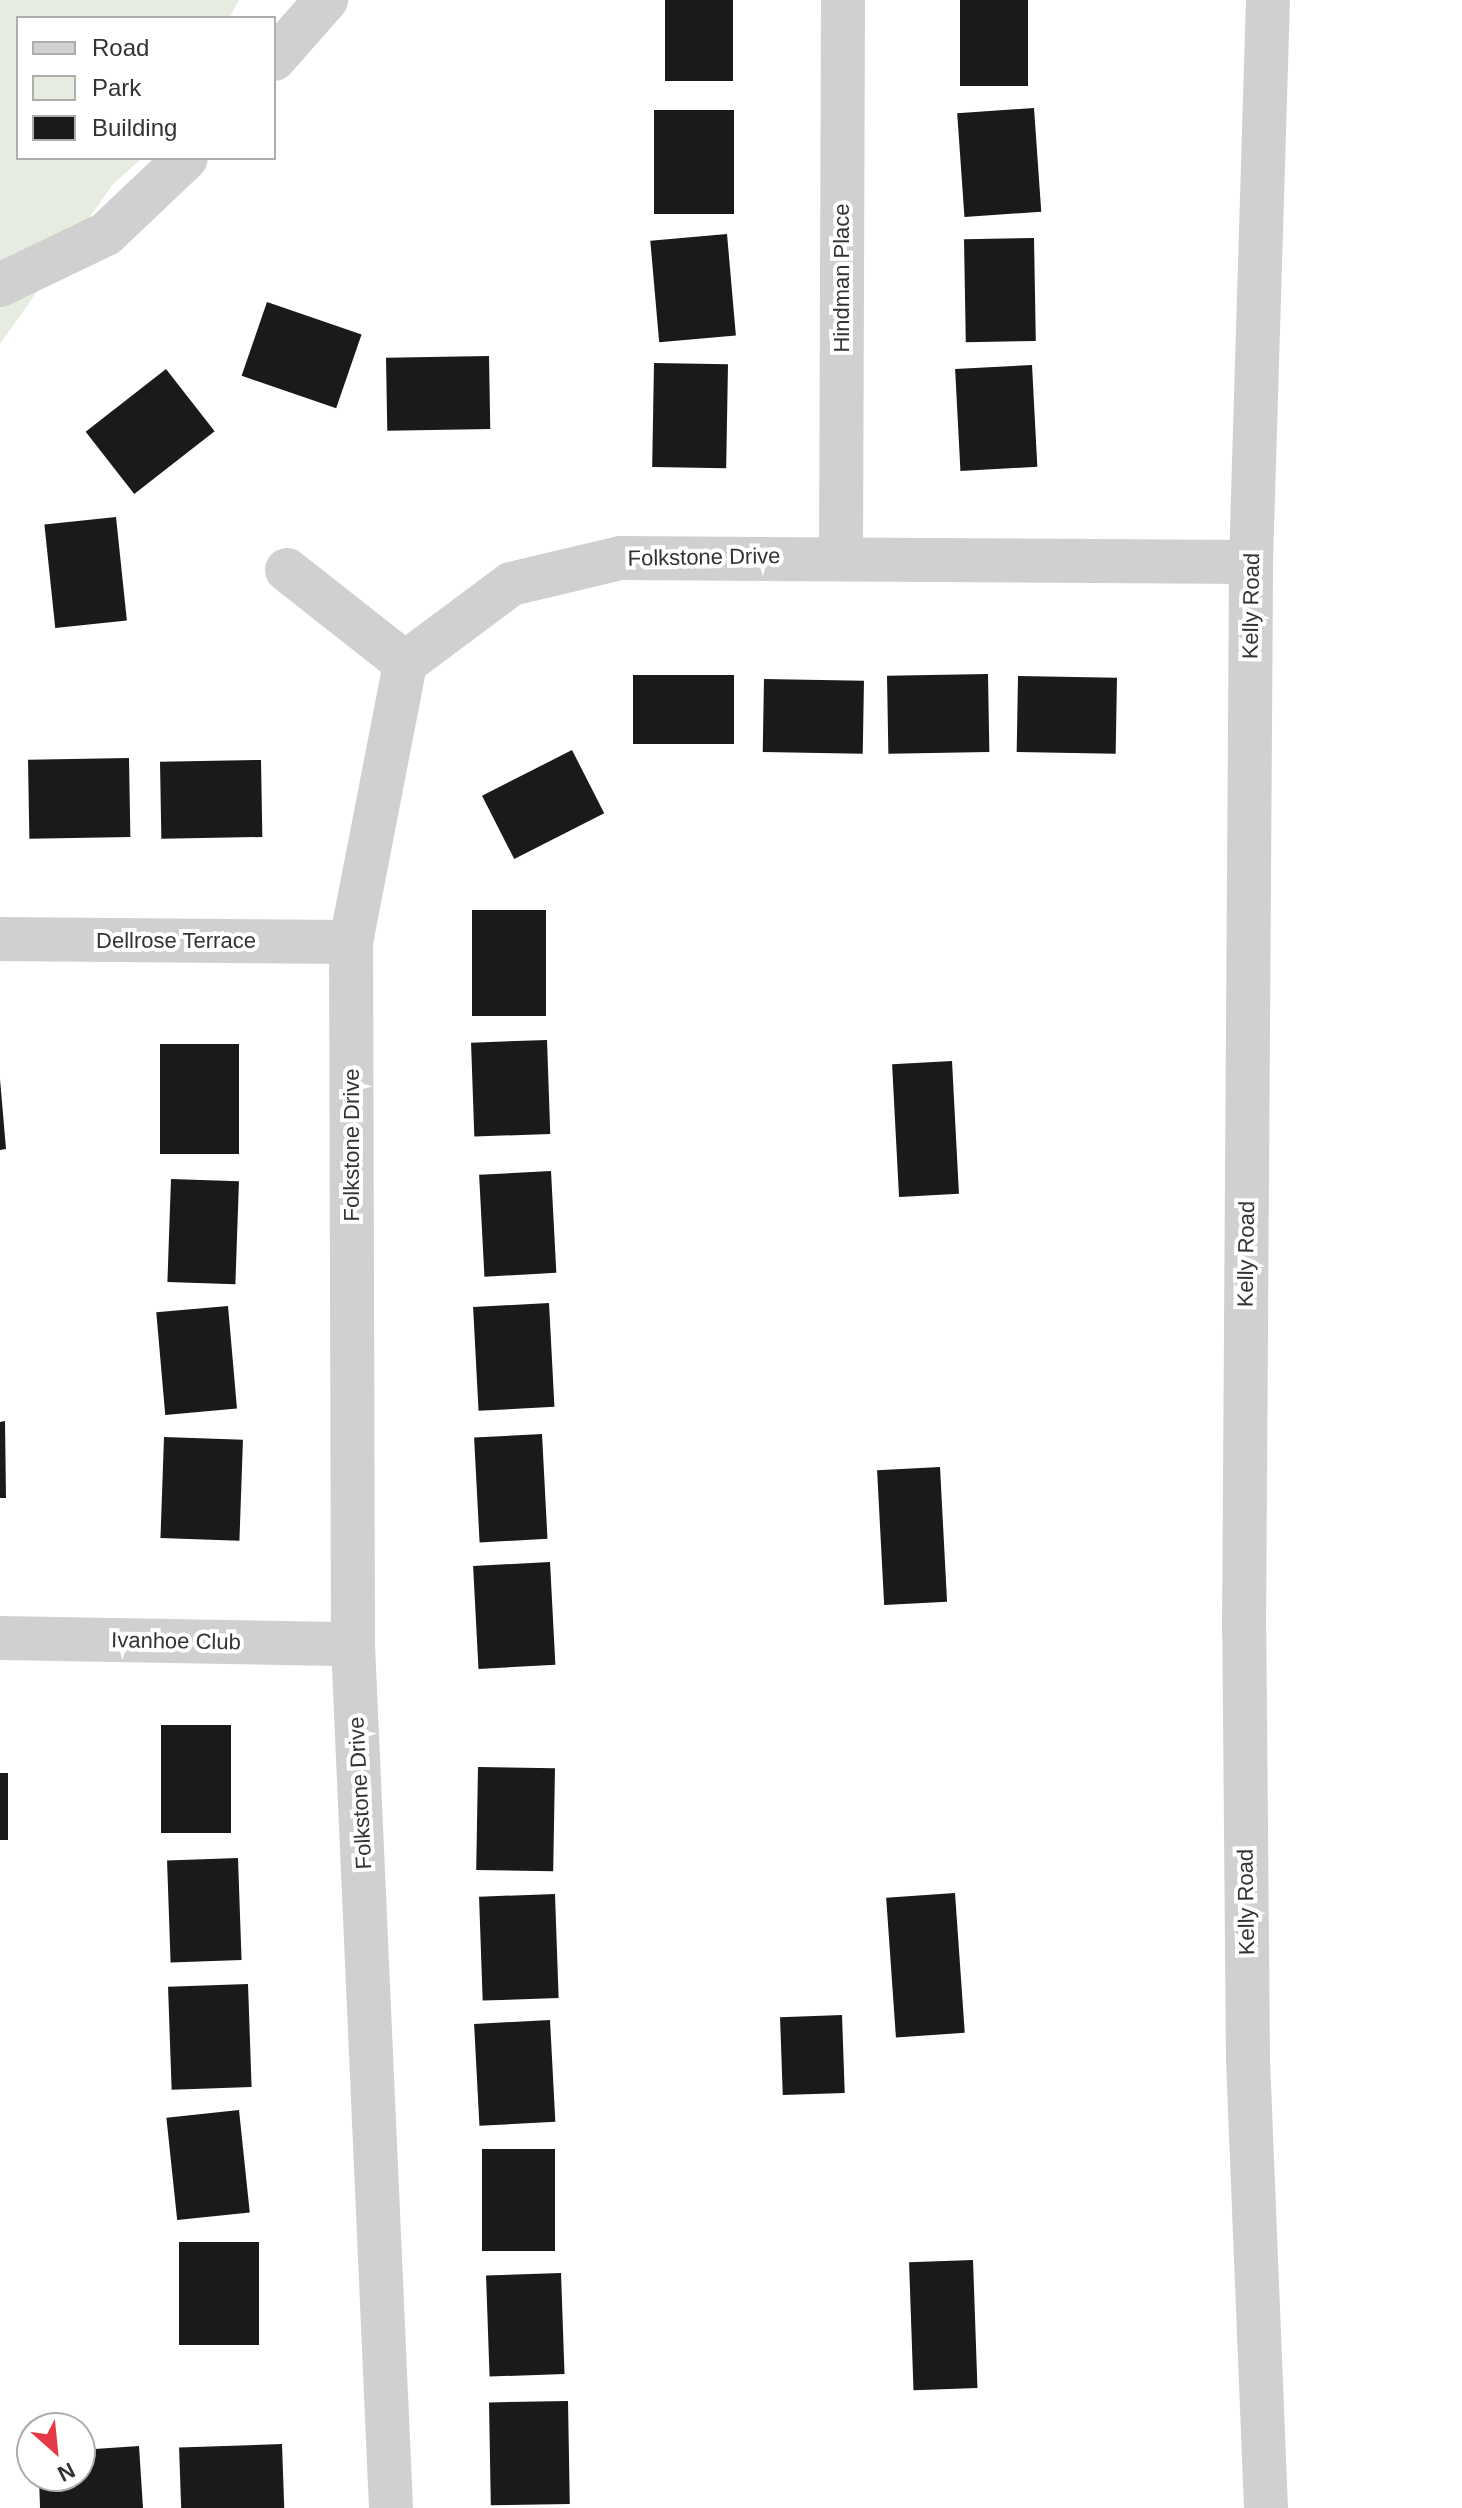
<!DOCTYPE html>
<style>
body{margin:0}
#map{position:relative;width:1462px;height:2508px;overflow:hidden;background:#fff;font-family:Arial,sans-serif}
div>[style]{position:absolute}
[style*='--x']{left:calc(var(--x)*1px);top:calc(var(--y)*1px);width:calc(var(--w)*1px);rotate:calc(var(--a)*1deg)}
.green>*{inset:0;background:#e6ecdf}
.building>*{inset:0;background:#1a1a1a;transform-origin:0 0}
.minor>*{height:44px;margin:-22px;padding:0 22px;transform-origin:22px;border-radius:22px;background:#d0d0d0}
span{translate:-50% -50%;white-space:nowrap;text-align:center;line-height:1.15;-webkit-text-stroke:8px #fff;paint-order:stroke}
.street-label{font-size:22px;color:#333}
.legend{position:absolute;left:16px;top:16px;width:260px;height:144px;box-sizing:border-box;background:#fff;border:2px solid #adadad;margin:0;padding:10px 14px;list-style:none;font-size:24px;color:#333}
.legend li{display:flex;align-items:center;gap:16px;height:40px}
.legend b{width:40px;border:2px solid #adadad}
.north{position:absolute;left:16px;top:2412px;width:80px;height:80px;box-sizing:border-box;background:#fff;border:2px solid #adadad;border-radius:50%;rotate:153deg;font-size:22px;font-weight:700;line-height:32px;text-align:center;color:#333}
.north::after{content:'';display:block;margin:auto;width:28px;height:36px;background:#e63946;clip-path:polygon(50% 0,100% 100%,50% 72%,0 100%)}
</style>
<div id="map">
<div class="green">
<div style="clip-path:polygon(0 0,239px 0,229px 18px,18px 18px,18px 158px,142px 158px,113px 184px,0 344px)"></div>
</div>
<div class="building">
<div style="left:665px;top:0;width:68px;height:81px"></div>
<div style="left:960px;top:0;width:68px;height:86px"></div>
<div style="left:1034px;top:108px;width:104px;height:77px;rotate:86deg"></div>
<div style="left:654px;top:110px;width:80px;height:104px"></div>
<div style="left:727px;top:234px;width:102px;height:77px;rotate:85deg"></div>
<div style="left:1034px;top:238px;width:103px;height:70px;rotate:89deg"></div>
<div style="left:267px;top:302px;width:100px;height:78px;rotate:19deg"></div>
<div style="left:489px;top:356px;width:73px;height:103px;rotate:89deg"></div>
<div style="left:654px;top:363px;width:74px;height:104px;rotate:1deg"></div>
<div style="left:1032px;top:365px;width:102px;height:77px;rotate:87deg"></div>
<div style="left:166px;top:369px;width:79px;height:102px;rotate:52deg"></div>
<div style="left:116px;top:517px;width:104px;height:72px;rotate:84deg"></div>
<div style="left:988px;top:674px;width:78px;height:101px;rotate:89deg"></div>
<div style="left:633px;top:675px;width:101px;height:69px"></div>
<div style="left:1018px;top:676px;width:99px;height:76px;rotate:1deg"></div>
<div style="left:764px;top:679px;width:100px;height:73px;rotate:1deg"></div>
<div style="left:572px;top:750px;width:71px;height:101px;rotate:63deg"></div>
<div style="left:129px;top:758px;width:79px;height:101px;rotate:89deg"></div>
<div style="left:261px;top:760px;width:77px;height:101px;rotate:89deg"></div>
<div style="left:546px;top:910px;width:106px;height:74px;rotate:90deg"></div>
<div style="left:547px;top:1040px;width:94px;height:76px;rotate:88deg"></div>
<div style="left:160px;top:1044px;width:79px;height:110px"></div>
<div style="left:952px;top:1061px;width:133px;height:60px;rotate:87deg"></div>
<div style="clip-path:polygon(0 1079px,6px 1149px,0 1150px)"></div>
<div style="left:551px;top:1171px;width:102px;height:72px;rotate:87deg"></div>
<div style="left:171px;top:1179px;width:68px;height:103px;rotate:2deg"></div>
<div style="left:549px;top:1303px;width:104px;height:76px;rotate:87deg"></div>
<div style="left:228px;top:1306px;width:103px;height:72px;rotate:85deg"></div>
<div style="clip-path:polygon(5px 1421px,6px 1498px,0 1498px,0 1422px)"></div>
<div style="left:542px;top:1434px;width:105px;height:68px;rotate:87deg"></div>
<div style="left:164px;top:1437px;width:79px;height:101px;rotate:2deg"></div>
<div style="left:940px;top:1467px;width:135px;height:63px;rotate:87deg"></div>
<div style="left:550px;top:1562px;width:103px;height:77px;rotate:87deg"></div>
<div style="left:161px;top:1725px;width:70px;height:108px"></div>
<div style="left:478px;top:1767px;width:77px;height:103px;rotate:1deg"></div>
<div style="left:0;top:1773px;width:8px;height:67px"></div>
<div style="left:238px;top:1858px;width:102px;height:71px;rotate:88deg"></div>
<div style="left:955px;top:1893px;width:140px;height:69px;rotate:86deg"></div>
<div style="left:555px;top:1894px;width:104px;height:76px;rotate:88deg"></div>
<div style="left:248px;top:1984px;width:103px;height:80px;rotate:88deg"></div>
<div style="left:842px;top:2015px;width:78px;height:62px;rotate:88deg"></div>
<div style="left:550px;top:2020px;width:102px;height:76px;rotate:87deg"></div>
<div style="left:239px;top:2110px;width:103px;height:73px;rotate:84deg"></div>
<div style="left:482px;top:2149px;width:73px;height:102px"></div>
<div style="left:179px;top:2242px;width:80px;height:103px"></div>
<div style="left:973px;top:2260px;width:128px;height:64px;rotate:88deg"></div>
<div style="left:561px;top:2273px;width:101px;height:75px;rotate:88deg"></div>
<div style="left:568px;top:2401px;width:103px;height:79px;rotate:89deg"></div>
<div style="left:282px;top:2444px;width:64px;height:103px;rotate:88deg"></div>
<div style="clip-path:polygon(139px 2446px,143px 2508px,40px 2508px,39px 2476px,80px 2476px,80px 2450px)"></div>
</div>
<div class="minor">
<div style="--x:274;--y:59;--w:79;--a:-48.6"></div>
<div style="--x:0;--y:285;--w:118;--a:-25.7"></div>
<div style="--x:106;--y:234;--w:110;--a:-43.5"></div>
<div style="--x:841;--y:555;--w:555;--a:-89.79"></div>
<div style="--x:287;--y:570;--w:150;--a:38.2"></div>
<div style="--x:0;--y:939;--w:351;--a:0.5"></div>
<div style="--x:0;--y:1638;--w:353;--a:1"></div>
<div style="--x:391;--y:2508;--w:865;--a:-92.52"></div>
<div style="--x:353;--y:1644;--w:702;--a:-90.16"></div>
<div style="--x:351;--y:942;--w:284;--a:-79"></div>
<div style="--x:405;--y:663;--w:132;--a:-36.7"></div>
<div style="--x:511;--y:584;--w:112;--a:-13.4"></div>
<div style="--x:620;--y:558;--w:631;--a:0.36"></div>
<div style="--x:1266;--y:2508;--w:449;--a:-92.3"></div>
<div style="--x:1248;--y:2059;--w:428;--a:-90.5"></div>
<div style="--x:1244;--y:1631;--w:1069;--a:-89.62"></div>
<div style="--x:1251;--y:562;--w:562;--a:-88.27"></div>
</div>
<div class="street-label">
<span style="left:842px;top:278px;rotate:-90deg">Hindman Place</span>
<span style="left:704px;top:557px;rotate:-1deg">Folkstone Drive</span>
<span style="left:1251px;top:606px;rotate:-89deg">Kelly Road</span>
<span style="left:176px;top:941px">Dellrose Terrace</span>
<span style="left:352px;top:1145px;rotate:-90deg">Folkstone Drive</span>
<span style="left:1246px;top:1254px;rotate:-89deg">Kelly Road</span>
<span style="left:176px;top:1641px;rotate:1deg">Ivanhoe Club</span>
<span style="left:360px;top:1793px;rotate:-93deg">Folkstone Drive</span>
<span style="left:1246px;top:1902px;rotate:-91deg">Kelly Road</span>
</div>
<ul class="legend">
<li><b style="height:10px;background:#d0d0d0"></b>Road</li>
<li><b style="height:22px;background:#e6ecdf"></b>Park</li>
<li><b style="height:22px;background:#1a1a1a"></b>Building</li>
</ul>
<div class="north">N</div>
</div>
